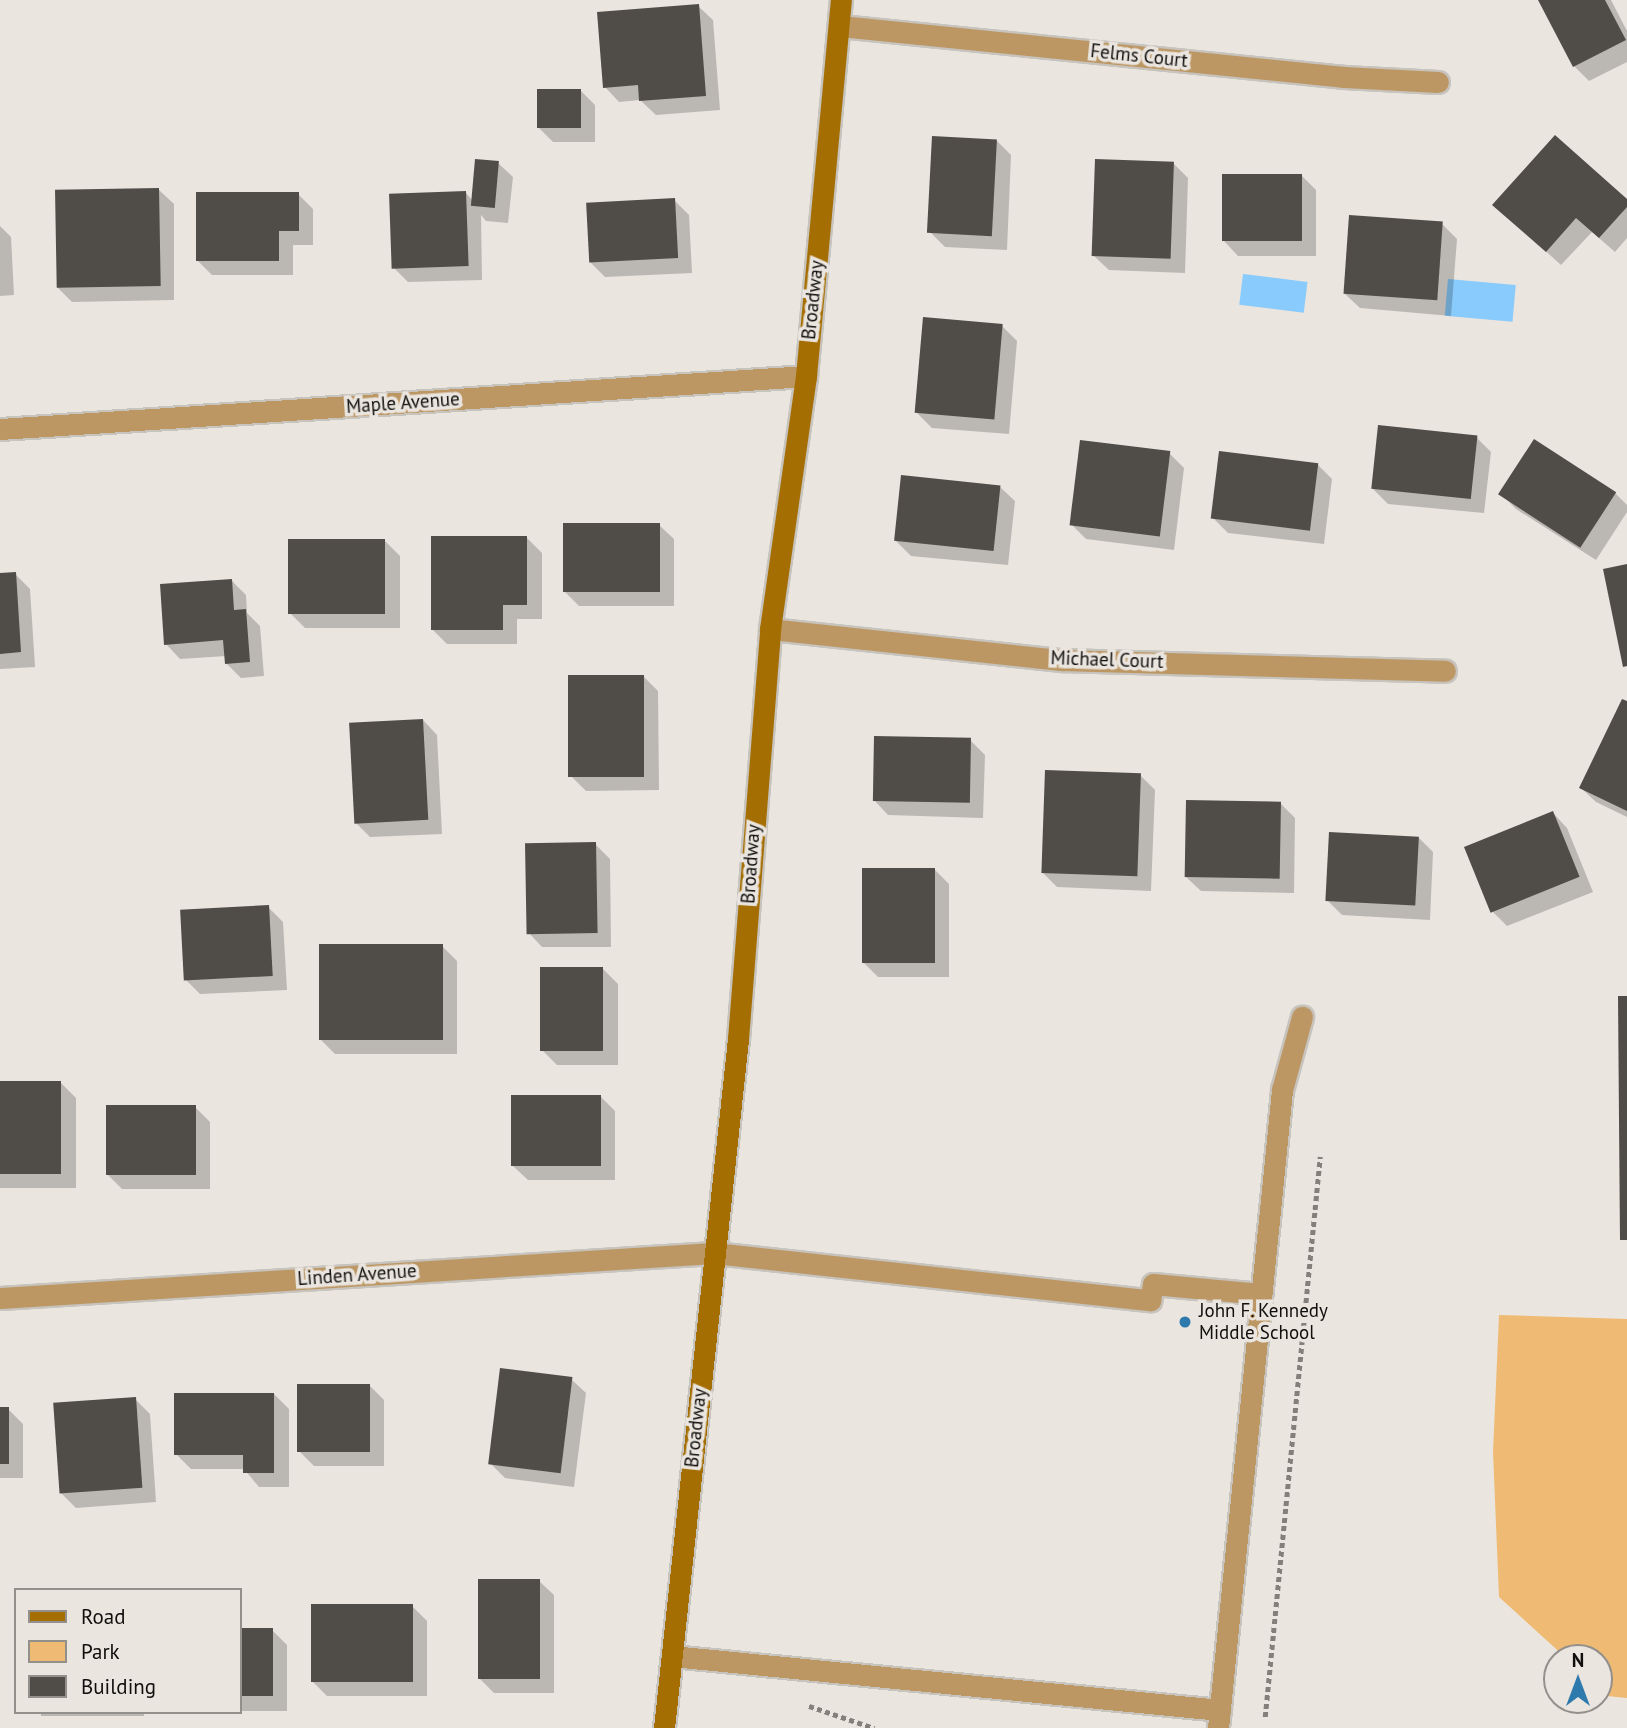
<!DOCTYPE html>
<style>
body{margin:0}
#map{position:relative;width:1627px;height:1728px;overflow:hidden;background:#eae5df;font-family:"PT Sans",sans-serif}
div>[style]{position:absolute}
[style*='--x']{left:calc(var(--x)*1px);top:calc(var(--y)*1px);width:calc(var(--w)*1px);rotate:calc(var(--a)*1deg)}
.green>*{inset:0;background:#efbb74}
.water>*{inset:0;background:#89cbfc;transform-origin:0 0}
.shadow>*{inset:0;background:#0003;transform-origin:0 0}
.building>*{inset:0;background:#504c47;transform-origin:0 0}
.path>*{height:4.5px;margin-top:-2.25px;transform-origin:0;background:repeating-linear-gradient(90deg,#837f7b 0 5px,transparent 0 8.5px)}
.roads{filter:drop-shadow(2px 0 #c7c3bd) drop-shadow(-2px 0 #c7c3bd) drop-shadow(0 2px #c7c3bd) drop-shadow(0 -2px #c7c3bd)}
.service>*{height:21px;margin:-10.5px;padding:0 10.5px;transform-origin:10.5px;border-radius:10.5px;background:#bc9764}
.minor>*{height:21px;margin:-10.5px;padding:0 10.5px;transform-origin:10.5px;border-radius:10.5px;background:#bc9764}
.secondary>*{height:21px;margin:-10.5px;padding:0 10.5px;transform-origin:10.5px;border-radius:10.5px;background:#a56e02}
.dots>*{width:19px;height:19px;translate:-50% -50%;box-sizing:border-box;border:4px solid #eae5df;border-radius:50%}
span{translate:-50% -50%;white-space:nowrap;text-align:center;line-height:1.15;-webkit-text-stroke:7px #eae5df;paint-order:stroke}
.street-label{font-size:19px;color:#100f0d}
.poi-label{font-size:19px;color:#100f0d}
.left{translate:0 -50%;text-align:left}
.legend{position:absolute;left:14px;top:1588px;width:228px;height:126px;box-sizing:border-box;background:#eae5df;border:2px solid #938f8b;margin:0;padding:9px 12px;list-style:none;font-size:21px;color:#100f0d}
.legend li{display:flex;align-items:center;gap:14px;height:35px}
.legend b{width:35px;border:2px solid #938f8b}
.north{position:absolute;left:1543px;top:1644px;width:70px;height:70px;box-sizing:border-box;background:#eae5df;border:2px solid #938f8b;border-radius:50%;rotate:0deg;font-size:19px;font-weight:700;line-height:28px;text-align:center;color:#100f0d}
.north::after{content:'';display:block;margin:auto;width:24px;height:32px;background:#2e7aad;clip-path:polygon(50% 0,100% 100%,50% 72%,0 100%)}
</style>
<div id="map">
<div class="green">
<div style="clip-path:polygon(1499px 1315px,1627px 1319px,1627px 1698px,1607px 1696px,1599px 1688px,1599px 1658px,1566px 1658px,1499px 1597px,1493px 1452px)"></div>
</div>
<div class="water">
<div style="left:1243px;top:274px;width:65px;height:31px;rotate:7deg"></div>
<div style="left:1448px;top:279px;width:68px;height:37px;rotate:5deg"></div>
</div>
<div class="shadow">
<div style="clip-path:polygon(1540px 0,1611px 0,1627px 31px,1627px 62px,1589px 81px,1574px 66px)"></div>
<div style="clip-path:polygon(698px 6px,713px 20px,720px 110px,656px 115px,640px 100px,619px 102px,605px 87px)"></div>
<div style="clip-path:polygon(580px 90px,595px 105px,595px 142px,553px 142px,538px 127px)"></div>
<div style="clip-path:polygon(996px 140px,1011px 155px,1007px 250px,945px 247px,930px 232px)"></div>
<div style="clip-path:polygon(498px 163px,513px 177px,508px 223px,486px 221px,481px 215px,482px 280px,408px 282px,393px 267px,466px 193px,472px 200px)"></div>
<div style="clip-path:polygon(1173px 163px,1188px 178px,1185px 273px,1109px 270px,1094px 256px)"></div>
<div style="clip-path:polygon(1301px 175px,1316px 190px,1316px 256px,1238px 256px,1224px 241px)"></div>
<div style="clip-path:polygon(159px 190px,174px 204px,174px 300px,72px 302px,57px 287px)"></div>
<div style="clip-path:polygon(298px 194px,313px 209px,313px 245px,293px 245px,293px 275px,212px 275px,197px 260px)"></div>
<div style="clip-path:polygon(674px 200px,689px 215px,692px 273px,605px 277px,590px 262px)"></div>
<div style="clip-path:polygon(1627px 201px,1627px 238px,1615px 252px,1592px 232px,1561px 265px,1510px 219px)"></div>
<div style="clip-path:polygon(1442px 224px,1457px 239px,1451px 316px,1360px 308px,1345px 294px)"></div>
<div style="clip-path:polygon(0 226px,11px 237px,14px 295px,0 296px)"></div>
<div style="clip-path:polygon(1002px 326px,1017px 341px,1009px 434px,932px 428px,917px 413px)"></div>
<div style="clip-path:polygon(1476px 437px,1491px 452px,1484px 513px,1388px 504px,1373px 489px)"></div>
<div style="clip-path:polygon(1169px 453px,1184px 468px,1174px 550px,1086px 539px,1071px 524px)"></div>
<div style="clip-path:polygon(1317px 464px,1332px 479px,1324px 544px,1228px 533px,1213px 518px)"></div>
<div style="clip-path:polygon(1000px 487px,1015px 501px,1008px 565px,911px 556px,896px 541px)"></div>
<div style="clip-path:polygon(1615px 493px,1627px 505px,1627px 512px,1596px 560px,1516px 509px,1501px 494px)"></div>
<div style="clip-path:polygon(659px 525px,674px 539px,674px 606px,579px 606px,564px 591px)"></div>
<div style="clip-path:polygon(527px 538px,542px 553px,542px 619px,517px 619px,517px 644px,447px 644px,432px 629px)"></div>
<div style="clip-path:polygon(385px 541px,400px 556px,400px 628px,305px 628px,290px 613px)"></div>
<div style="clip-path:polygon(15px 574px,30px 589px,35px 667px,0 669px,0 575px)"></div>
<div style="clip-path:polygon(231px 580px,246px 595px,247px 613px,260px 626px,264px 676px,241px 678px,226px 663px,226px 656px,180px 659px,166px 644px)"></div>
<div style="clip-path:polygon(643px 676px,658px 691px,659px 790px,586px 791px,571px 776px)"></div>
<div style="clip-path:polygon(1627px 703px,1627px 817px,1596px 802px,1581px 788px)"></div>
<div style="clip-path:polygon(423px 720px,437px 735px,442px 834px,370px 837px,355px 822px)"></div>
<div style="clip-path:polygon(970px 740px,985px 755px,983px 818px,888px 815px,874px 800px)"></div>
<div style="clip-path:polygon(1140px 775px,1155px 790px,1151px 891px,1057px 887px,1042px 872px)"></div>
<div style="clip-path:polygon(1280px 803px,1295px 818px,1294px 893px,1201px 891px,1186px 877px)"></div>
<div style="clip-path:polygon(1553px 813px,1567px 828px,1593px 892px,1507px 926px,1492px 911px)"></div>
<div style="clip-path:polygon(1418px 837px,1433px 852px,1430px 920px,1342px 915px,1327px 900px)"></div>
<div style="clip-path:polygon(595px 844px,610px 859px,611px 947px,542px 947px,528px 932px)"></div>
<div style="clip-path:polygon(934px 869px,949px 884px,949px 977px,878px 977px,863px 962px)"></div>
<div style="clip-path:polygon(268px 907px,283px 922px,287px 990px,200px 994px,185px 979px)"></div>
<div style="clip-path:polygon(442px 946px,457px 961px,457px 1054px,335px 1054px,320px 1039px)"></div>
<div style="clip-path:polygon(603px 969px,618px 984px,618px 1065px,557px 1065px,542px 1050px)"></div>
<div style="clip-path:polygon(0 1083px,61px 1083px,76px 1098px,76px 1188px,0 1188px)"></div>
<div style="clip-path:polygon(600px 1096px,615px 1111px,615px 1180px,528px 1180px,513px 1166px)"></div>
<div style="clip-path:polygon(195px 1107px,210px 1122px,210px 1189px,122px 1189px,107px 1174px)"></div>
<div style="clip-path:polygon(571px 1379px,586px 1393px,574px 1487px,505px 1478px,490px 1463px)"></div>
<div style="clip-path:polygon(369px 1385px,384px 1400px,384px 1466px,314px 1466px,299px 1451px)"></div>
<div style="clip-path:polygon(274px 1394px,289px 1409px,289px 1487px,259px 1487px,244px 1469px,191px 1469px,176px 1454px)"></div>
<div style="clip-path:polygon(135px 1399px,150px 1414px,156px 1502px,76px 1508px,61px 1493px)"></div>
<div style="clip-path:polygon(0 1409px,8px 1409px,23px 1424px,23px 1478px,0 1478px)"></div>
<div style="clip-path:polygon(539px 1581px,554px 1595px,554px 1693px,494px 1693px,479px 1678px)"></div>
<div style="clip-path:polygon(412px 1606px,427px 1621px,427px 1696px,327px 1696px,312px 1681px)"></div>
<div style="clip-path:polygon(240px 1630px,272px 1630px,287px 1645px,287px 1711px,240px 1711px)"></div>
<div style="left:41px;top:1712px;width:103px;height:4px"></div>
</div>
<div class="building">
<div style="clip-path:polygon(1538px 0,1605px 0,1626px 40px,1573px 67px)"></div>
<div style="clip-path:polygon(699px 4px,706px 96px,639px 101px,638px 85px,603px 88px,597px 12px)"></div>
<div style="left:537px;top:89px;width:44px;height:39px"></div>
<div style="clip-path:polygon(1555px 135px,1627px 199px,1627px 207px,1599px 238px,1576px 218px,1546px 252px,1492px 205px)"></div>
<div style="left:932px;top:136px;width:65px;height:97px;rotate:3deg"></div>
<div style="left:475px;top:159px;width:24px;height:47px;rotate:5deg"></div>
<div style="left:1095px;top:159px;width:79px;height:97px;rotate:2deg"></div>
<div style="left:1222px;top:174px;width:80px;height:67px"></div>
<div style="left:159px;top:188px;width:98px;height:104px;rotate:89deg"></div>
<div style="left:466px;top:191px;width:75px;height:77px;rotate:88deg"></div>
<div style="clip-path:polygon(196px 192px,299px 192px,299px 231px,279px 231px,279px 261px,196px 261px)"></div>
<div style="left:675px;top:198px;width:60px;height:89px;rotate:87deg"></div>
<div style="left:1349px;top:215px;width:94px;height:79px;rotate:4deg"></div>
<div style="left:923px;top:317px;width:80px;height:96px;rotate:5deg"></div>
<div style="left:1378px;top:425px;width:100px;height:64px;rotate:6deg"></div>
<div style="left:1534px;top:439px;width:98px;height:66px;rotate:33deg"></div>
<div style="left:1080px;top:440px;width:91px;height:86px;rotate:7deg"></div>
<div style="left:1219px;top:451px;width:100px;height:68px;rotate:7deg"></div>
<div style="left:901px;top:475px;width:100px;height:66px;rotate:6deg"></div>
<div style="left:563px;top:523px;width:97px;height:69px"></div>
<div style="clip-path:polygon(431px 536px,527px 536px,527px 605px,503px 605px,503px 630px,431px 630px)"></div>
<div style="left:288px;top:539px;width:97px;height:75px"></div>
<div style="clip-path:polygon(1627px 564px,1627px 666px,1623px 667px,1603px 569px)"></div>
<div style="clip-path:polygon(16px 572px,21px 652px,0 654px,0 573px)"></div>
<div style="clip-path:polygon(232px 579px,234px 610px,246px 609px,250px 662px,225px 664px,223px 640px,164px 645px,160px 584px)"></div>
<div style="left:568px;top:675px;width:76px;height:102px"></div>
<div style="clip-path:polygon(1622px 699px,1627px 701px,1627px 811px,1579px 788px)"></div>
<div style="left:423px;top:719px;width:101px;height:74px;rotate:87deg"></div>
<div style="left:874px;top:736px;width:97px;height:65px;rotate:1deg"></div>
<div style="left:1045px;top:770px;width:96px;height:103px;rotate:2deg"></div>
<div style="left:1186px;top:800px;width:95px;height:77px;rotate:1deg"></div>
<div style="left:1553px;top:811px;width:71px;height:96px;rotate:68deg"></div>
<div style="left:1329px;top:832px;width:90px;height:69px;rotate:3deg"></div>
<div style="left:596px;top:842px;width:91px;height:71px;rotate:89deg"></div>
<div style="left:862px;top:868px;width:73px;height:95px"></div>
<div style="left:269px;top:905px;width:71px;height:89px;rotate:87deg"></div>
<div style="left:319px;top:944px;width:124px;height:96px"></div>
<div style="left:540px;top:967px;width:63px;height:84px"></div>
<div style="clip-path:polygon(1618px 996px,1627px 996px,1627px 1240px,1620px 1240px)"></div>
<div style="left:0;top:1081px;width:61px;height:93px"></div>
<div style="left:511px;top:1095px;width:90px;height:71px"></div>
<div style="left:106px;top:1105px;width:90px;height:70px"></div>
<div style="left:500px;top:1368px;width:73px;height:97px;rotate:7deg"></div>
<div style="left:297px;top:1384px;width:73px;height:68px"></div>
<div style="clip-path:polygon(174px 1393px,274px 1393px,274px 1473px,243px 1473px,243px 1455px,174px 1455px)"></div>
<div style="left:136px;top:1397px;width:91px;height:83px;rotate:86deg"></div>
<div style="left:0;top:1407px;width:9px;height:57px"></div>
<div style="left:478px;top:1579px;width:62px;height:100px"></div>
<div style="left:311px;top:1604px;width:102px;height:78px"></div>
<div style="left:240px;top:1628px;width:33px;height:68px"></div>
</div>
<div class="path">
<div style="--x:809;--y:1706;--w:69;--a:18.7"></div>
<div style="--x:1265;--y:1717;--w:563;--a:-84.39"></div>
</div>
<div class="roads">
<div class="service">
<div style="--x:714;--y:1253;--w:439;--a:6.2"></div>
<div style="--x:1150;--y:1300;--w:16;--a:-79"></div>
<div style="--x:1153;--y:1284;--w:108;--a:5.3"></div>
<div style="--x:672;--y:1656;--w:551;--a:5.63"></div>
<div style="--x:1218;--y:1728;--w:641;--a:-84.27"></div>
<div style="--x:1282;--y:1090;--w:76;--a:-74.7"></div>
</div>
<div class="minor">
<div style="--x:840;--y:26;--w:507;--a:5.78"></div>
<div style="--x:1344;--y:77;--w:94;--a:3"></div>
<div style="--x:0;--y:429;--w:808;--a:-3.76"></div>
<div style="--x:770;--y:629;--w:294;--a:6.1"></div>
<div style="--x:1062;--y:660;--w:383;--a:1.6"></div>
<div style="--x:0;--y:1298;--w:715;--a:-3.61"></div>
</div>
<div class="secondary">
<div style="--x:664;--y:1728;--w:693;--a:-83.87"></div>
<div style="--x:738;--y:1039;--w:411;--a:-85.5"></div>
<div style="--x:770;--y:629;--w:256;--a:-81.9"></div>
<div style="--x:806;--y:376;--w:378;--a:-84.7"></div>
</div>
</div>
<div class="dots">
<div style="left:1185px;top:1322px;background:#2e7aad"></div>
</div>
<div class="street-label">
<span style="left:1139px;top:56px;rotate:6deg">Felms Court</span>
<span style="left:813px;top:300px;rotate:-84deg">Broadway</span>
<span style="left:403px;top:403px;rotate:-4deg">Maple Avenue</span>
<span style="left:1107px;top:660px;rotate:2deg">Michael Court</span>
<span style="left:751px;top:864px;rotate:-86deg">Broadway</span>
<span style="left:357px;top:1275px;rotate:-4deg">Linden Avenue</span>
<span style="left:696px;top:1428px;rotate:-84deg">Broadway</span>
</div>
<div class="poi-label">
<span class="left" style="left:1199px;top:1322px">John F. Kennedy<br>Middle School</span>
</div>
<ul class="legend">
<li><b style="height:9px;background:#a56e02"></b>Road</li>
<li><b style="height:19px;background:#efbb74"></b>Park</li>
<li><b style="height:19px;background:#504c47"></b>Building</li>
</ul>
<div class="north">N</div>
</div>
